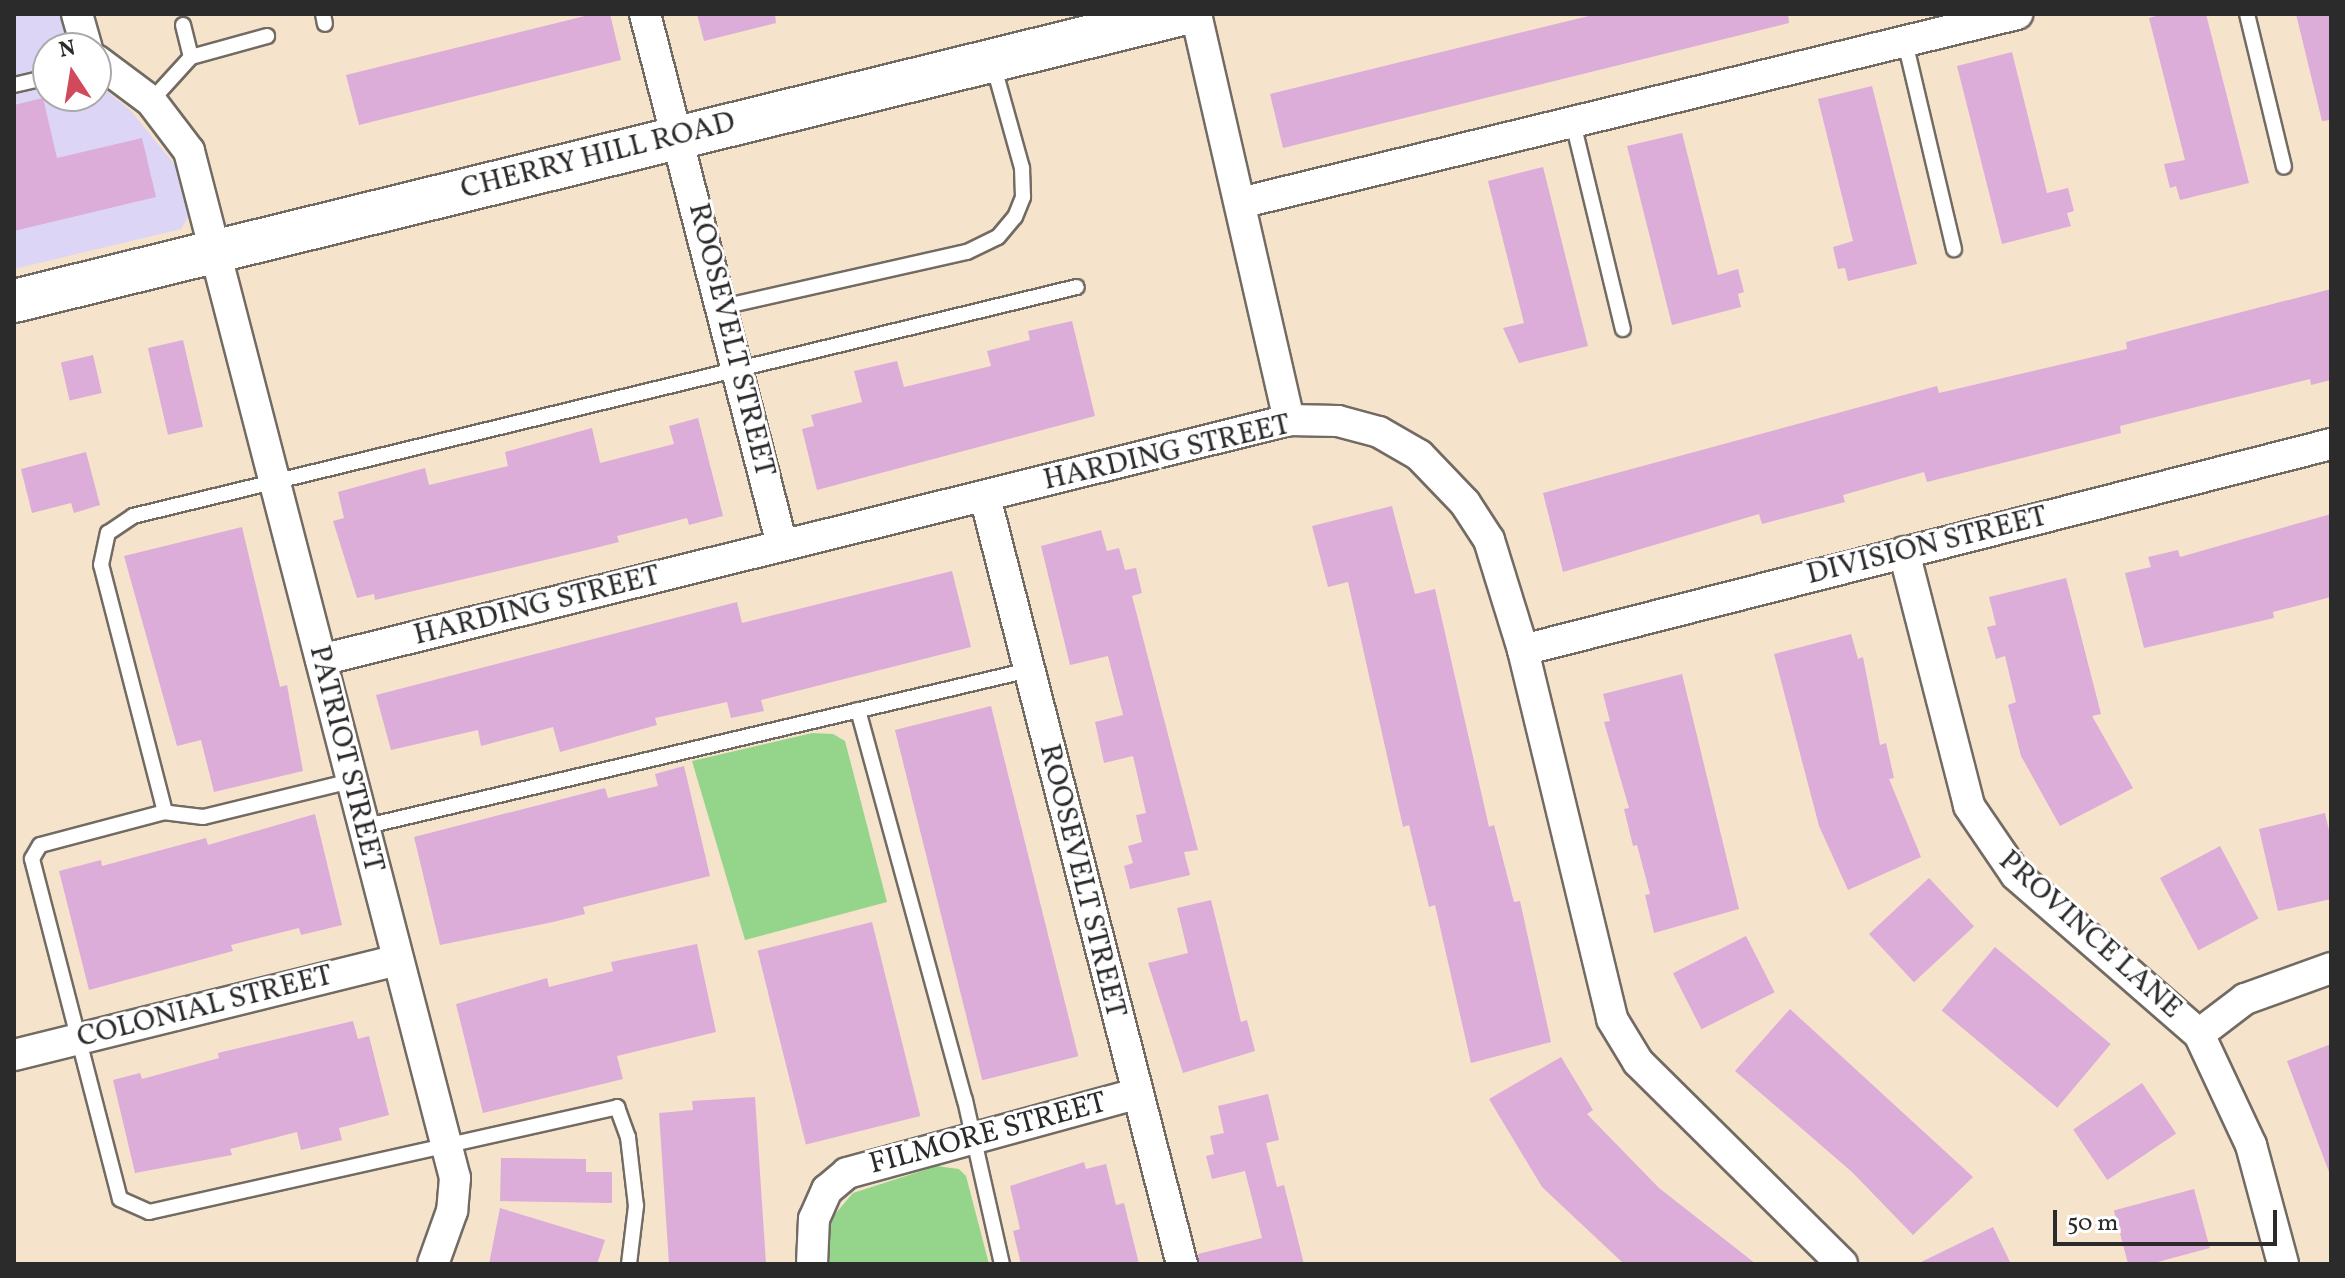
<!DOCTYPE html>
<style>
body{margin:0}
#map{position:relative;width:2345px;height:1278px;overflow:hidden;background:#f5e3cb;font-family:Vollkorn,serif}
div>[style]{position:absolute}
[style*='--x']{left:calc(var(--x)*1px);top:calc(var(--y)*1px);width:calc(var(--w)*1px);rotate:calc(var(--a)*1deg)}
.built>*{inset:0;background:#ddd5f6}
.green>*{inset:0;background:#95d58b}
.building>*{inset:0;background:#dcadd9;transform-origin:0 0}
.roads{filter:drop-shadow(2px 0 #726b63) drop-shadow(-2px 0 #726b63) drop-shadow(0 2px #726b63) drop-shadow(0 -2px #726b63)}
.service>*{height:14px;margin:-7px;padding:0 7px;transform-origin:7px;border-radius:7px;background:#fff}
.minor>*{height:30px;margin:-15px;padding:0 15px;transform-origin:15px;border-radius:15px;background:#fff}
.secondary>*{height:42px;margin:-21px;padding:0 21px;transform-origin:21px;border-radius:21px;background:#fff}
span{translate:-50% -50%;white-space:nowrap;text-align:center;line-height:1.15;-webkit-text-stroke:6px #fff;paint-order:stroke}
.street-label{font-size:30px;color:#2b2b2b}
.frame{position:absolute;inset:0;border:16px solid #2b2b2b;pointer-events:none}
.north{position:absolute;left:32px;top:32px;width:80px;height:80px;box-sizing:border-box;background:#fff;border:2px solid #aaa;border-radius:50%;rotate:348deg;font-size:22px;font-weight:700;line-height:32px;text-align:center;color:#2b2b2b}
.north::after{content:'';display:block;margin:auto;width:28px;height:36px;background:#d1495b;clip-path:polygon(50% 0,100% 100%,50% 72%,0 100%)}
.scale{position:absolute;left:2053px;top:1210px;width:224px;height:36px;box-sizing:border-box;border:4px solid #2b2b2b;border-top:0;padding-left:10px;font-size:24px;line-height:28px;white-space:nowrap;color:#2b2b2b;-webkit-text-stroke:6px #fff;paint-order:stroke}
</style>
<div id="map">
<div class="built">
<div style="clip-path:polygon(14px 14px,60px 14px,72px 48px,48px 48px,48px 96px,96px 96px,96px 82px,131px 111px,175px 165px,191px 212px,181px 229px,14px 269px)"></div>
</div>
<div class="green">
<div style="clip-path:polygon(812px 733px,833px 734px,845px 741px,887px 902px,745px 940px,692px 761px)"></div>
<div style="clip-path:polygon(937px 1166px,959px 1169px,966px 1176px,989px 1264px,824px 1264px,824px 1236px,830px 1220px,853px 1193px)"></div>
</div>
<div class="building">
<div style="clip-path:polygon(593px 14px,610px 14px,621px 60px,359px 125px,346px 75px)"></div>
<div style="clip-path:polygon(697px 14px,775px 14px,776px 23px,704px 41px)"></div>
<div style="clip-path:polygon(1597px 14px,1788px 14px,1789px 23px,1283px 148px,1270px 94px)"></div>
<div style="clip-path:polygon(2163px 14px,2206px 14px,2249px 183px,2180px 200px,2176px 186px,2170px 188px,2164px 164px,2185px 160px,2149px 18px)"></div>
<div style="clip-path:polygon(2296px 14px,2331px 14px,2331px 120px,2322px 121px)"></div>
<div style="clip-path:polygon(2012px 52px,2047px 193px,2068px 188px,2074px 211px,2067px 213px,2071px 226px,2002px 244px,1957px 66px)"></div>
<div style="clip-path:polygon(1872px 86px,1917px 264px,1848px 281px,1845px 268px,1838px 269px,1833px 247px,1853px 241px,1818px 99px)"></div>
<div style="clip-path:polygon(43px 98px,57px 158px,142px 138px,156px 197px,14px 231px,14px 105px)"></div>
<div style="clip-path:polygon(1682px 133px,1718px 275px,1738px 269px,1744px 292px,1738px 294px,1741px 307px,1672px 325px,1627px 146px)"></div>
<div style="clip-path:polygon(1543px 167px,1588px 346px,1519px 363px,1503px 328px,1524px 323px,1488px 181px)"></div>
<div style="clip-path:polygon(2331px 289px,2331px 380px,2311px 385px,2310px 379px,2204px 405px,2120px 426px,2121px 433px,1927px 482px,1924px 472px,1843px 495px,1845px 502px,1762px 524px,1759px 514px,1563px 572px,1543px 493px,1937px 386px,1939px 393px,2127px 349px,2126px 342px)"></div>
<div style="clip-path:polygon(1072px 321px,1095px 416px,817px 490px,802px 429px,814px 426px,811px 415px,862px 402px,854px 371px,897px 361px,904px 387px,991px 366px,987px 351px,1030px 340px,1028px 331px)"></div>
<div style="left:183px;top:340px;width:89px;height:36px;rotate:77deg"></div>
<div style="left:93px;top:355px;width:39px;height:33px;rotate:77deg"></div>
<div style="clip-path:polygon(698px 418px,723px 516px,689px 525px,687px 518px,617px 536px,619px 542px,587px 550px,375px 600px,374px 594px,357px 598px,333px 521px,344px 518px,338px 492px,425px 468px,429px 485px,508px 466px,505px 452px,592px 428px,600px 463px,674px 444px,669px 426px)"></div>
<div style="clip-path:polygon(86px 452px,100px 505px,74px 513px,71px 503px,32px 513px,21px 469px)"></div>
<div style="clip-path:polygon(1392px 506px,1415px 594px,1435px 589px,1489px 827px,1494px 825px,1514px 902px,1520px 901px,1551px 1042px,1471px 1063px,1435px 905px,1429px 907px,1409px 825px,1403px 827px,1348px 582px,1328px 587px,1312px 526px)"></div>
<div style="clip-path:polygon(2331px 514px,2331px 597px,2273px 612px,2274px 618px,2144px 648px,2125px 573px,2151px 567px,2148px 557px,2178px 550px,2180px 557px)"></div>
<div style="clip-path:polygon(242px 527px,280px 687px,287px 685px,303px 771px,214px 792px,201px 740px,177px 746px,124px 556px)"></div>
<div style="clip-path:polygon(1101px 530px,1107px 551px,1119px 548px,1125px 570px,1136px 568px,1142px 593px,1132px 596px,1198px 850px,1184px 852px,1190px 875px,1130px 889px,1124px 866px,1133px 863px,1128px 846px,1142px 842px,1136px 815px,1146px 813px,1133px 756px,1104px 763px,1095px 722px,1123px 715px,1108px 656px,1070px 665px,1041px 546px)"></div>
<div style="clip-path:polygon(952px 571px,971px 647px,761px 700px,764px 711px,731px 718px,727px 702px,655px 718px,657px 725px,560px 752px,553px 727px,481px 746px,478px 730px,391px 750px,376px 695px,737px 602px,742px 623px)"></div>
<div style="clip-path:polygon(2066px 578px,2101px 714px,2092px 716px,2133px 788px,2060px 826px,2021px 756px,2008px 705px,2016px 702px,2005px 656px,1996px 659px,1987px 627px,1996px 625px,1989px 597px)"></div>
<div style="clip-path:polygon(1851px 634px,1858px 659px,1863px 657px,1880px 745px,1886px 743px,1894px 778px,1889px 779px,1921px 857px,1848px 890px,1819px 826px,1774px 654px)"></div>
<div style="clip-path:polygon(1682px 674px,1739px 909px,1654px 933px,1645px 895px,1650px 894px,1637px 845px,1633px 846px,1624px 809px,1629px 808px,1604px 722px,1610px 721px,1603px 694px)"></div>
<div style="left:991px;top:706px;width:361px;height:99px;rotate:76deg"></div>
<div style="clip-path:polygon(684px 766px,710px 876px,583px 907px,585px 914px,553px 922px,440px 945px,414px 837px,605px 788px,608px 798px,658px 786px,655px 774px)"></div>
<div style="clip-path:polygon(2325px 813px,2331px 839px,2331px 899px,2278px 911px,2259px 829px)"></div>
<div style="clip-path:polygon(315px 814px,342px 925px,301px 935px,299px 928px,231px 945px,233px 951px,89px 990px,59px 871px,101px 860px,102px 866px,206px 838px,208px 845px)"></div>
<div style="left:2220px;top:846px;width:82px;height:68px;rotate:62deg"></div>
<div style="left:1929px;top:878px;width:66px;height:82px;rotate:47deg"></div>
<div style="clip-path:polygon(1211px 900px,1241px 1022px,1247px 1020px,1255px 1051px,1183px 1073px,1148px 963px,1188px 953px,1177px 908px)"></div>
<div style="left:872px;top:922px;width:200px;height:118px;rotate:76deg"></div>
<div style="left:1746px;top:936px;width:63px;height:82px;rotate:63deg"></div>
<div style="clip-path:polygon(697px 944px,716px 1032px,617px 1056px,623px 1079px,483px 1113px,456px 1004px,547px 978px,549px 987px,613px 971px,611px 962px)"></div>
<div style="left:1995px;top:947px;width:151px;height:83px;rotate:40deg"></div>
<div style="clip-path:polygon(1790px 1009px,1973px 1177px,1913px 1235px,1852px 1172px,1735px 1071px)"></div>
<div style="clip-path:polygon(353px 1021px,358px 1039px,369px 1036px,389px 1115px,339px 1128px,342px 1140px,301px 1150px,297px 1132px,230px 1149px,232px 1155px,135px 1173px,113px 1080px,140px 1073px,142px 1079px,219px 1058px,218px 1053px)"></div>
<div style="clip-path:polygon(2331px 1044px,2331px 1171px,2329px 1172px,2287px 1061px)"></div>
<div style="clip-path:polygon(1561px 1057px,1593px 1110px,1587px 1114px,1659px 1188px,1756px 1264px,1624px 1264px,1542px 1187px,1489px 1099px)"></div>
<div style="left:2142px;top:1083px;width:61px;height:83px;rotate:56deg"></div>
<div style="clip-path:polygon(1268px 1094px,1279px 1140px,1266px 1143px,1277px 1187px,1284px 1185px,1304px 1264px,1199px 1264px,1198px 1254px,1262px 1238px,1245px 1171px,1212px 1179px,1206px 1156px,1214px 1154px,1210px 1136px,1224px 1133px,1218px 1106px)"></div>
<div style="clip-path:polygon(755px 1097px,766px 1264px,669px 1264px,659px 1113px,693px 1110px,692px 1101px)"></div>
<div style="clip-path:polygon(501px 1158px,586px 1159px,586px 1172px,612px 1172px,612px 1203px,500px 1201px)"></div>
<div style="clip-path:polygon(1084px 1162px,1086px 1169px,1106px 1164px,1116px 1205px,1124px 1203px,1139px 1264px,1021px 1264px,1013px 1231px,1020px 1229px,1010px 1186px)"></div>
<div style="left:2194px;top:1189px;width:61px;height:83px;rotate:75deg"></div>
<div style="clip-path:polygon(500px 1208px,605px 1240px,597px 1264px,489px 1264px)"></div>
<div style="clip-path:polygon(1993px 1227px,2011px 1264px,1917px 1264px)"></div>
</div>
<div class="roads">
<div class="service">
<div style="--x:323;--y:14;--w:10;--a:79"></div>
<div style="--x:2247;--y:14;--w:157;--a:76.4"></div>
<div style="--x:183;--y:25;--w:33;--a:76"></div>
<div style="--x:1905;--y:42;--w:213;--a:76.7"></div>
<div style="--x:14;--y:85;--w:35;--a:-13"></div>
<div style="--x:151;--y:101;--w:59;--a:-47.7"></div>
<div style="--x:191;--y:57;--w:79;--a:-15.4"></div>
<div style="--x:1573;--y:123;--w:212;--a:76.4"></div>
<div style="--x:722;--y:307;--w:251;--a:-12.7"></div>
<div style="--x:967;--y:252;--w:34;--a:-26"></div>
<div style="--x:998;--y:237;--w:26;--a:-50"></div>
<div style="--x:1015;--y:217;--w:22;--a:-68"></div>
<div style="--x:1023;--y:197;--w:29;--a:-92"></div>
<div style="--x:1022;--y:168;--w:108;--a:-105.6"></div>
<div style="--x:858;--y:710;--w:404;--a:74.7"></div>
<div style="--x:965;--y:1100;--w:168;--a:77.3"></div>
<div style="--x:351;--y:781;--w:152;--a:166.3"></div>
<div style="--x:203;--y:817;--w:38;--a:-173"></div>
<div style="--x:165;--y:812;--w:129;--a:165.2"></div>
<div style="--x:40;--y:845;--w:16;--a:120"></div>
<div style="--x:32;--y:859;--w:351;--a:75.5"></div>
<div style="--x:120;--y:1199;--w:32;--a:24"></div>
<div style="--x:149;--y:1212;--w:480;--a:-12.6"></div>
<div style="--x:617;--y:1107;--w:32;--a:70"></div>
<div style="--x:628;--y:1137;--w:69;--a:83.4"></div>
<div style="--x:636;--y:1206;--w:58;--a:96.9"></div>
<div style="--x:165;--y:812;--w:255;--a:-104.5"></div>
<div style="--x:101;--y:565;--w:33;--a:-78"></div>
<div style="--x:108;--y:533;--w:30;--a:-34"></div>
<div style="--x:133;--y:516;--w:971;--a:-13.64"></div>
<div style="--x:363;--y:827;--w:684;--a:-13.26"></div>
</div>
<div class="minor">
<div style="--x:77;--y:14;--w:35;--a:74"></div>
<div style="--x:645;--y:14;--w:548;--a:75.53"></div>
<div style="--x:1196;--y:14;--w:417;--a:77.1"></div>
<div style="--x:96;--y:60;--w:69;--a:36.7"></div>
<div style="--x:151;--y:101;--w:63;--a:52.8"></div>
<div style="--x:189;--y:151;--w:1061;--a:75.48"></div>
<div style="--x:455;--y:1178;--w:33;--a:95"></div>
<div style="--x:452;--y:1211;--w:56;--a:109.7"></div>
<div style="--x:1240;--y:203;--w:800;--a:-13.67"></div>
<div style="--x:985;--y:497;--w:792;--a:75.6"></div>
<div style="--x:1904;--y:552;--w:262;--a:75.6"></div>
<div style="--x:1969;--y:806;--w:83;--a:55.7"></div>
<div style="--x:2016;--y:875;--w:242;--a:41"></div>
<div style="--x:2199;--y:1034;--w:123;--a:64.9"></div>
<div style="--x:2251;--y:1145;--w:123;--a:74.9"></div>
<div style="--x:1523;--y:650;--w:834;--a:-14.3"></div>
<div style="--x:321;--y:660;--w:997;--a:-13.92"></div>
<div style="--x:1289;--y:420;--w:49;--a:1.2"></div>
<div style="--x:1338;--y:421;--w:42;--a:15"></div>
<div style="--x:1379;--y:432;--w:46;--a:29.9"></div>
<div style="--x:1419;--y:455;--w:66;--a:46.2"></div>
<div style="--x:1465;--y:503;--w:44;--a:57"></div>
<div style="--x:1489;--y:540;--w:115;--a:72.8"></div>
<div style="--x:1523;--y:650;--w:380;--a:76.4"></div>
<div style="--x:1612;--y:1019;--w:50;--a:58.8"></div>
<div style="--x:1638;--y:1062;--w:287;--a:44.7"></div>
<div style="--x:2199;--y:1034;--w:58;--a:-37.3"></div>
<div style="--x:2245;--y:999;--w:91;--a:-19.8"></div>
<div style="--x:14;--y:1055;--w:395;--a:-13.9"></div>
<div style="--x:812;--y:1264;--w:45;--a:-87.5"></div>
<div style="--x:814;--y:1219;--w:32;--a:-66"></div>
<div style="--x:827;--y:1190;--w:26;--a:-40"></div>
<div style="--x:847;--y:1173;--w:300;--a:-15.3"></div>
</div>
<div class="secondary">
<div style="--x:14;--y:301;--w:1203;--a:-13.81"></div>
</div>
</div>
<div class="street-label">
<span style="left:598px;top:156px;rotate:-14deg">CHERRY HILL ROAD</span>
<span style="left:731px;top:340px;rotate:76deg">ROOSEVELT STREET</span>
<span style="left:1167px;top:453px;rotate:-13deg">HARDING STREET</span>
<span style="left:1927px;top:546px;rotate:-14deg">DIVISION STREET</span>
<span style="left:537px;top:606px;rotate:-14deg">HARDING STREET</span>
<span style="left:346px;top:759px;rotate:76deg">PATRIOT STREET</span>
<span style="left:1082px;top:881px;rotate:76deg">ROOSEVELT STREET</span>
<span style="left:2090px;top:935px;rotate:42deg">PROVINCE LANE</span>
<span style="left:205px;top:1007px;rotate:-14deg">COLONIAL STREET</span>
<span style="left:988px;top:1134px;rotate:-15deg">FILMORE STREET</span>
</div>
<div class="frame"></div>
<div class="north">N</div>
<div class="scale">50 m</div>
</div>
